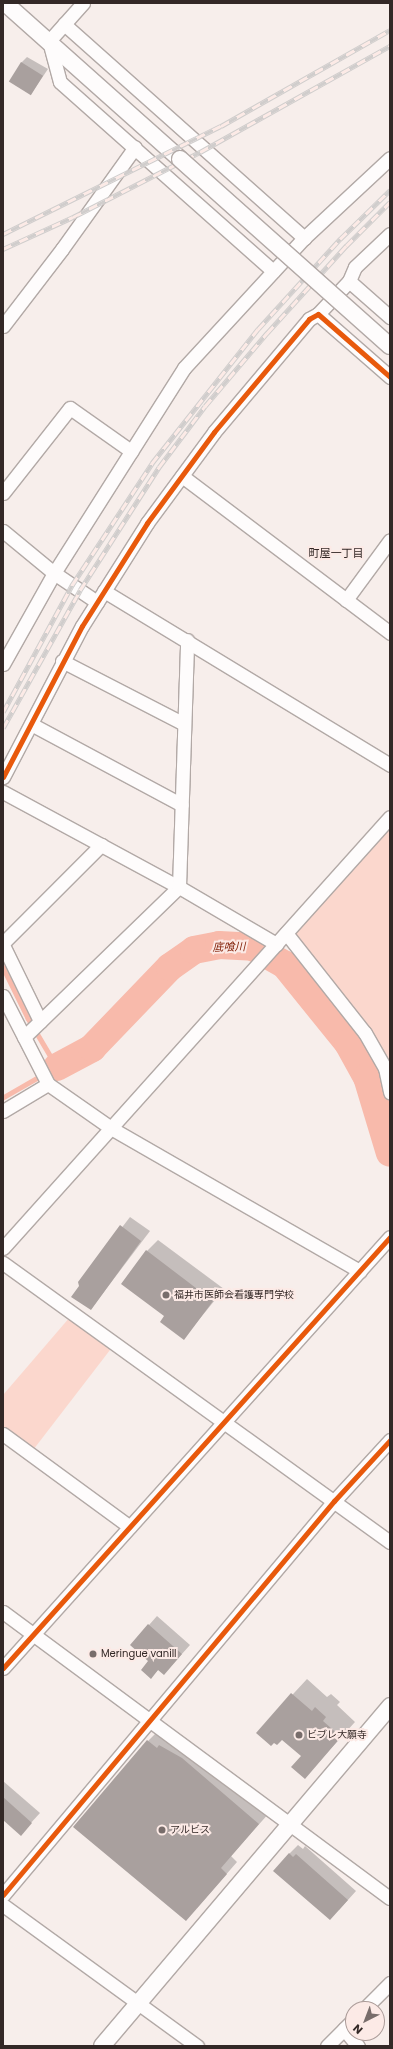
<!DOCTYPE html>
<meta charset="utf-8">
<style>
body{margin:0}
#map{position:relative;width:393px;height:2049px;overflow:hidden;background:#f7eeeb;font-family:Poppins,"Noto Sans JP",sans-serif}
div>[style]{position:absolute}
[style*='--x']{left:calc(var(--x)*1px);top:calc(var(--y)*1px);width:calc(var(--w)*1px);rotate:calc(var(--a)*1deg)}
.green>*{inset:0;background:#fbd7cd}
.shadow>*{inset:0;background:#0003}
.stream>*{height:4.5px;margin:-2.25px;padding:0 2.25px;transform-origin:2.25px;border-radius:2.25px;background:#f8baab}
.river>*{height:28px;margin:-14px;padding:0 14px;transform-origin:14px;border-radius:14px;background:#f8baab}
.building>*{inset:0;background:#a9a09e;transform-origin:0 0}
.roads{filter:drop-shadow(1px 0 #b2a9a6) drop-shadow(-1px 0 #b2a9a6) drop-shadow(0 1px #b2a9a6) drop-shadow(0 -1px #b2a9a6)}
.minor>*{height:13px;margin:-6.5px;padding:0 6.5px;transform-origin:6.5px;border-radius:6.5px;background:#fefcfc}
.tertiary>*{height:16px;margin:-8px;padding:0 8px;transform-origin:8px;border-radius:8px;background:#fefcfc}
.rail>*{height:4.5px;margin-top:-2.25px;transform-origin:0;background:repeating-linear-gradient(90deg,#fceae6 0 9px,#d0cdcc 0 18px);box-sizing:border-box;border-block:1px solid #d0cdcc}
.bridges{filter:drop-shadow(1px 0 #b2a9a6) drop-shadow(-1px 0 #b2a9a6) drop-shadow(0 1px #b2a9a6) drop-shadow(0 -1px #b2a9a6)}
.tertiary-bridge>*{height:16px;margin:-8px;padding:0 8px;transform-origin:8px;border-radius:8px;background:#fefcfc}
.cycleway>*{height:5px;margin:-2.5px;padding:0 2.5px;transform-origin:2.5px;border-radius:2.5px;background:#e8590c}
.dots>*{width:11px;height:11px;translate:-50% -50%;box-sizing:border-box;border:2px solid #fceae6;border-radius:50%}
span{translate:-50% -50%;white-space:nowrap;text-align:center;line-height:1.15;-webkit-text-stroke:4px #fceae6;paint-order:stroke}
.poi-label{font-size:10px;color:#332826}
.left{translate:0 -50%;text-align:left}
.neighbourhood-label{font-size:11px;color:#332826}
.water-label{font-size:11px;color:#832109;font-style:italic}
.frame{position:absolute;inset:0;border:4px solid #332826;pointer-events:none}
.north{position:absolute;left:345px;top:2001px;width:40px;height:40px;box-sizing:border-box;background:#fceae6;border:1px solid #ac9c99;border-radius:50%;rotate:222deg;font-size:11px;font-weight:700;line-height:16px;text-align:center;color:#332826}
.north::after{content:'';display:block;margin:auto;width:14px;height:18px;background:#786d6b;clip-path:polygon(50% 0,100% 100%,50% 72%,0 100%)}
</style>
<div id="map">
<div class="green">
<div style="clip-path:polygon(390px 817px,390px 1100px,378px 1057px,286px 933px)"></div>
<div style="clip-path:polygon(70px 1317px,110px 1350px,30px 1454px,3px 1434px,3px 1395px)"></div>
</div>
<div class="shadow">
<div style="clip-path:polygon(27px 57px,48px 69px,31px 94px,21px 63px)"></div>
<div style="clip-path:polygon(130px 1217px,150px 1231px,91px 1309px,80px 1282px)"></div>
<div style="clip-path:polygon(158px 1240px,224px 1289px,184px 1338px,147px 1251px)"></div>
<div style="clip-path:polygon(157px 1616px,190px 1645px,172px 1665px,159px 1669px,151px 1677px,149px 1625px)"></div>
<div style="clip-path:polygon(307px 1679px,327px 1697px,331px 1694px,340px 1702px,337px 1705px,355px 1722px,305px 1777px,302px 1756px,282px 1738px,257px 1733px)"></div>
<div style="clip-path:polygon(159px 1730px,270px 1812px,231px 1856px,237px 1862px,197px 1908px,148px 1741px)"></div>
<div style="clip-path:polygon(3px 1781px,40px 1813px,29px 1825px,3px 1819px)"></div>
<div style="clip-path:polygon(298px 1845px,303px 1849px,305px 1846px,356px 1891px,339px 1910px,289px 1854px)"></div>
</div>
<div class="stream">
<div style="--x:3;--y:967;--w:57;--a:63.9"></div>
<div style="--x:28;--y:1018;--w:57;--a:59.4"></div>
<div style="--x:57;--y:1067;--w:62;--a:150.1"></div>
</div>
<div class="river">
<div style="--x:57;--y:1067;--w:40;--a:-28"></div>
<div style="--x:92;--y:1048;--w:112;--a:-46.1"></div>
<div style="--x:170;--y:967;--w:29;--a:-35"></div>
<div style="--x:194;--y:950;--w:25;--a:-11"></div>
<div style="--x:219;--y:945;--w:34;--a:3"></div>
<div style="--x:253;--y:947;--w:37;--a:29"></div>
<div style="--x:285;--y:965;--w:100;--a:51.1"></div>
<div style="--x:348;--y:1043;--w:39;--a:61"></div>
<div style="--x:367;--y:1077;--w:79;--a:73.2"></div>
</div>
<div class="building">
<div style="left:21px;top:62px;width:26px;height:23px;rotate:32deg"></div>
<div style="clip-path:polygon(120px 1225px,141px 1241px,91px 1310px,71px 1297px,79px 1286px,78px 1282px)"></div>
<div style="clip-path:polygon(146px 1250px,213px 1301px,184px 1340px,160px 1322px,164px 1316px,121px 1284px)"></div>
<div style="clip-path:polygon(148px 1624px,182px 1654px,164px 1675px,158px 1670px,151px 1679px,141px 1670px,148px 1661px,130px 1645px)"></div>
<div style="clip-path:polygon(291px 1693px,312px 1711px,315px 1707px,326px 1717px,323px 1721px,341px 1737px,305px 1779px,291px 1767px,301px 1756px,282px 1740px,277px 1745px,274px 1743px,271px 1746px,256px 1733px)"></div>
<div style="clip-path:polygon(147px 1740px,157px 1748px,159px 1745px,182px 1758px,259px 1824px,221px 1868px,227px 1874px,186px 1921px,73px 1827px)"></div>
<div style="clip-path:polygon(3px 1797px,32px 1823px,21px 1836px,3px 1820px)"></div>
<div style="clip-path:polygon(289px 1853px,293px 1857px,296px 1854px,348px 1900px,330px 1920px,273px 1871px)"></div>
</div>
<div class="roads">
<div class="minor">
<div style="--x:83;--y:3;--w:51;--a:131.8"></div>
<div style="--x:49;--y:41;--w:42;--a:75"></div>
<div style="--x:60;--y:82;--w:285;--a:41.6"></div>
<div style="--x:64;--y:24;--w:322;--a:41.7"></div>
<div style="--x:349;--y:281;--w:55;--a:41.3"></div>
<div style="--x:318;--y:314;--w:45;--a:-46.8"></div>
<div style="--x:349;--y:281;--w:15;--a:-67"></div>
<div style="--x:355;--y:267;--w:48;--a:-43.3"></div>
<div style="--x:3;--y:326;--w:97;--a:-52.5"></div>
<div style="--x:62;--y:249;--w:125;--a:-54.4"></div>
<div style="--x:182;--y:476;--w:261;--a:37"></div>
<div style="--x:3;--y:493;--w:108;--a:-51.8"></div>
<div style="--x:70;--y:408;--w:75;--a:35.2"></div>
<div style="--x:3;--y:531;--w:66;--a:39.5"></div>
<div style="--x:54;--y:573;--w:52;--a:34"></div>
<div style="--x:104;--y:591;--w:335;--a:31.3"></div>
<div style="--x:346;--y:600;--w:74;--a:-53.7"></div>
<div style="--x:62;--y:661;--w:137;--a:27.3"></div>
<div style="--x:3;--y:664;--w:104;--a:-60.7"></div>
<div style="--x:54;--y:573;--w:243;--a:-57.6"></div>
<div style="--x:184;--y:368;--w:177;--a:-47.3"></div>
<div style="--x:304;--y:238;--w:117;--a:-42.9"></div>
<div style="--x:31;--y:724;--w:171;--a:28.2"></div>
<div style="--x:3;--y:777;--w:170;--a:-62.4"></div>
<div style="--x:82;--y:626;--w:122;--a:-57.7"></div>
<div style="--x:147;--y:523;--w:113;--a:-53.6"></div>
<div style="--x:214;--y:432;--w:148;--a:-49.9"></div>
<div style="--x:309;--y:319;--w:10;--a:-29"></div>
<div style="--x:318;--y:314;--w:96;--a:41.2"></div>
<div style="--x:3;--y:792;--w:200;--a:28.4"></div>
<div style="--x:179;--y:887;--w:113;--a:30.4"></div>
<div style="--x:286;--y:933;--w:127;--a:51.7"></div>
<div style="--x:365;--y:1033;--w:40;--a:60.3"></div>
<div style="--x:385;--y:1068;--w:25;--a:78"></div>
<div style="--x:3;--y:943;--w:139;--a:-45"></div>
<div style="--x:3;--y:945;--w:85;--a:64"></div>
<div style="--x:3;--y:996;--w:99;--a:62.9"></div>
<div style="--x:48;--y:1084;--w:77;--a:34.9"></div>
<div style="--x:111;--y:1128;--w:287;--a:29.9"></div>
<div style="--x:24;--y:1037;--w:216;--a:-44.1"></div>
<div style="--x:179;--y:887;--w:247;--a:-88.1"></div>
<div style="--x:3;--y:1111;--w:52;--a:-31"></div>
<div style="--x:3;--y:1248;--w:579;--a:-48.08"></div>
<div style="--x:3;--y:1263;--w:477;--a:35.8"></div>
<div style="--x:3;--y:1434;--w:157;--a:36.2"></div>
<div style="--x:3;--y:1612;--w:481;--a:36.5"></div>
<div style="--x:3;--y:1668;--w:579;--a:-48.08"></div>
<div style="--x:3;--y:1895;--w:515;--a:-49.97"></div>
<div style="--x:334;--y:1501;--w:83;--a:-47.4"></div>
<div style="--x:3;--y:1905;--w:240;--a:36"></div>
<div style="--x:364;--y:2009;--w:37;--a:-45"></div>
<div style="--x:344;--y:2029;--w:22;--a:51"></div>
<div style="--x:327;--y:2046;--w:37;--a:-45"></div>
</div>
<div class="tertiary">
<div style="--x:5;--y:3;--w:234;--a:41.7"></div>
<div style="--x:102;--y:2046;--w:446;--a:-49.7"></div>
</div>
</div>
<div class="rail">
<div style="--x:3;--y:234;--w:243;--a:-26.4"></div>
<div style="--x:221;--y:126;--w:194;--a:-29.6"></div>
<div style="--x:3;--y:249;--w:77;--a:-24.6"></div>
<div style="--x:73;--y:217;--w:143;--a:-27.1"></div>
<div style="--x:200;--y:152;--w:218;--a:-29.2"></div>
<div style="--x:3;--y:712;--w:145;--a:-61.5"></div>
<div style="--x:72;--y:585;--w:146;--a:-56.7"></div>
<div style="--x:152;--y:463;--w:171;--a:-51.7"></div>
<div style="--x:258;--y:329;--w:122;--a:-47.7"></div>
<div style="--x:340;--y:239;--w:70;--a:-44.4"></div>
<div style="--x:3;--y:728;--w:158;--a:-60.8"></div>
<div style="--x:80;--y:590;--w:146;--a:-57.3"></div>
<div style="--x:159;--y:467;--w:76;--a:-53"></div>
<div style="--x:205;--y:406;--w:96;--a:-49.7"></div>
<div style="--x:267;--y:333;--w:118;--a:-47.8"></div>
<div style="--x:346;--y:246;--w:62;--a:-45"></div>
</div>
<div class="bridges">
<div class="tertiary-bridge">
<div style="--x:180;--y:159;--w:281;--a:41.7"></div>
</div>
</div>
<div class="cycleway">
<div style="--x:3;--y:777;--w:170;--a:-62.4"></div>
<div style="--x:82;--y:626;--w:122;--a:-57.7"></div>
<div style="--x:147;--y:523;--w:113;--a:-53.6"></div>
<div style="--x:214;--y:432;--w:148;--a:-49.9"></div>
<div style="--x:309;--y:319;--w:10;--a:-29"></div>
<div style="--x:318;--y:314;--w:96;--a:41.2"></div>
<div style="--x:3;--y:1668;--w:579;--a:-48.08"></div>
<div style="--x:3;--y:1895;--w:515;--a:-49.97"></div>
<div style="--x:334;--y:1501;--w:83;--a:-47.4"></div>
</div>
<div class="dots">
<div style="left:166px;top:1295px;background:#786d6b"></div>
<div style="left:93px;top:1654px;background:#786d6b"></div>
<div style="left:299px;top:1735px;background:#786d6b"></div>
<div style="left:162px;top:1830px;background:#786d6b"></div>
</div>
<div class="poi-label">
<span class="left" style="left:174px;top:1295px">福井市医師会看護専門学校</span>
<span class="left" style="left:101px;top:1654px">Meringue vanill</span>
<span class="left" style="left:307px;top:1735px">ビブレ大願寺</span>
<span class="left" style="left:170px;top:1830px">アルビス</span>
</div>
<div class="neighbourhood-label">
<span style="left:336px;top:553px">町屋一丁目</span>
</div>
<div class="water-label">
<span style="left:229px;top:947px;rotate:-1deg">底喰川</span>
</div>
<div class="frame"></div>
<div class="north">N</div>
</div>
